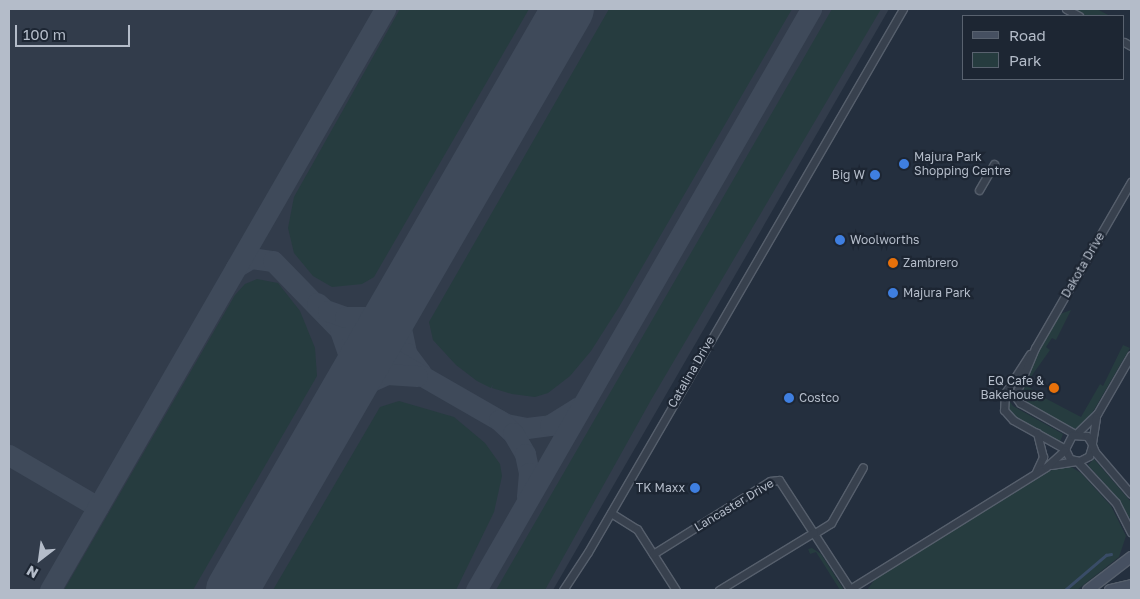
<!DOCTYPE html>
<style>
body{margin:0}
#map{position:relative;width:1140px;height:599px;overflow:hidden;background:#242f3e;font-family:"Golos Text",sans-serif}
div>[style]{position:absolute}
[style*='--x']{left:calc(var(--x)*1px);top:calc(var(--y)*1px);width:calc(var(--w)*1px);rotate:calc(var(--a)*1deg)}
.airport>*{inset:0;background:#323c4b}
.green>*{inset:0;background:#263c3f}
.stream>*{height:2.5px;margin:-1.25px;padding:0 1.25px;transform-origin:1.25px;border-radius:1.25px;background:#394c67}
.taxiway>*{height:21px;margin:-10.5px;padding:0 10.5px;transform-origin:10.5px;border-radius:10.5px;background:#3f4a5a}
.runway>*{height:52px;margin:-26px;padding:0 26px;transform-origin:26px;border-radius:26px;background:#3f4a5a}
.roads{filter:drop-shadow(1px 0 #565f6c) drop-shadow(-1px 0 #565f6c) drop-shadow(0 1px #565f6c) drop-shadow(0 -1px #565f6c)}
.street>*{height:7px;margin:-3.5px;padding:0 3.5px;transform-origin:3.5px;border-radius:3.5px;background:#38414e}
.secondary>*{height:10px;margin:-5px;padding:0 5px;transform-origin:5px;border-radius:5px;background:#465061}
.dots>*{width:14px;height:14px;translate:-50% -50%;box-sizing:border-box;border:2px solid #1d2633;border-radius:50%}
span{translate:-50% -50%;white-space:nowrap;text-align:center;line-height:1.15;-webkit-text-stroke:4.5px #1d2633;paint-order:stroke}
.poi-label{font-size:12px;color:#b4bcc9}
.left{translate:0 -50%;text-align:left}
.right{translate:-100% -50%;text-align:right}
.street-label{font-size:12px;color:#b4bcc9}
.frame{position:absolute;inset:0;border:10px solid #b4bcc9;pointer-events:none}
.legend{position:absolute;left:962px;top:15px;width:162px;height:65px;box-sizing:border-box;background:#1d2633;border:1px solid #59626f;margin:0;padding:6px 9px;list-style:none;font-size:15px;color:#b4bcc9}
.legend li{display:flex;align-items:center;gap:10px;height:25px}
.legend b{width:25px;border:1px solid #59626f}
.north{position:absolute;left:15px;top:534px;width:50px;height:50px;-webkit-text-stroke:4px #1d2633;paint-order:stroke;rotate:210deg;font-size:14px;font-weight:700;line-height:20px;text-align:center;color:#b4bcc9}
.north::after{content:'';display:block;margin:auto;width:18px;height:22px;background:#b4bcc9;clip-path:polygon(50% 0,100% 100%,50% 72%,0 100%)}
.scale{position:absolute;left:15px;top:25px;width:115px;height:22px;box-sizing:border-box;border:2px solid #b4bcc9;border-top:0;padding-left:6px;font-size:15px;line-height:18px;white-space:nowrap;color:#b4bcc9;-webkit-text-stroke:4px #1d2633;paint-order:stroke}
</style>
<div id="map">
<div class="airport">
<div style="clip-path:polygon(9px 9px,889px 9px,553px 590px,9px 590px)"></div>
</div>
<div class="green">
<div style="clip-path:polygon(400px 9px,529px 9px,374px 277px,362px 284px,332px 287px,313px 276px,294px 253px,288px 228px,294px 197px)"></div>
<div style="clip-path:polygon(609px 9px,792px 9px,619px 307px,591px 351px,570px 376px,548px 393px,535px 397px,512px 394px,492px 388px,493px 384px,491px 388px,477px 381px,456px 365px,433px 340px,429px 322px)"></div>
<div style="clip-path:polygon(832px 9px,881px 9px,651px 400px,545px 590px,496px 590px)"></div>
<div style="clip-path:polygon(1074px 9px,1097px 9px,1110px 16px,1087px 16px)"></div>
<div style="clip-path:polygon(257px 279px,278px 283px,300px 311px,315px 348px,317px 376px,193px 590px,64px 590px,235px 295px,245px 284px)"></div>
<div style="clip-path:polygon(1071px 310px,1056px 340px,1052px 338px,1046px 347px,1050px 350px,1028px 381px,1028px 386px,1041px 396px,1081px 417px,1100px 384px,1103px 386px,1123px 345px,1130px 348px,1088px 420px,1075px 429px,1024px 401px,1019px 394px,1032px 363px,1060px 314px)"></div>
<div style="clip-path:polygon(1007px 398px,1013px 406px,1063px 434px,1060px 442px,1017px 418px,1010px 411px)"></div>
<div style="clip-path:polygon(399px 401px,454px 417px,485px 443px,500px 464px,502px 476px,494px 512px,456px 590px,273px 590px,380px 407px)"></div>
<div style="clip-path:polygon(1094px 459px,1131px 502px,1131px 520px,1116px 496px,1088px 465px)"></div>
<div style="clip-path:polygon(1058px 466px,1070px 466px,1081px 473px,1111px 506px,1126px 536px,1119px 557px,1077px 590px,867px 590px,875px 579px)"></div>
<div style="clip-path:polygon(812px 548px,821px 554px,844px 590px,840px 590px,816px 552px,810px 554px,808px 549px)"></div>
</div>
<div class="stream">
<div style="--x:1065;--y:590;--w:54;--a:-40.5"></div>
<div style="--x:1106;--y:555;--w:5;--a:-11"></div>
</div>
<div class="taxiway">
<div style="--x:236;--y:267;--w:17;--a:-31"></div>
<div style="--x:251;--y:258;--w:22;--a:8"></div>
<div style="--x:273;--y:261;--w:96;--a:45.8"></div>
<div style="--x:340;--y:330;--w:31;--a:71"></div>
<div style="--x:350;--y:359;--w:17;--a:93"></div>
<div style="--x:349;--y:376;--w:20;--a:105"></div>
<div style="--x:344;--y:395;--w:23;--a:119"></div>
<div style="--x:412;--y:279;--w:15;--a:118"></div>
<div style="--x:405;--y:292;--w:28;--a:103"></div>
<div style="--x:399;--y:319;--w:35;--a:78"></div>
<div style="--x:406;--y:353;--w:25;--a:53"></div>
<div style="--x:317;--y:303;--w:55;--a:41.3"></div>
<div style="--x:358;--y:339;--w:171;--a:29.9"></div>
<div style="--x:506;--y:424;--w:21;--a:11"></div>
<div style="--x:527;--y:428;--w:23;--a:-7"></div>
<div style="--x:550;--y:425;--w:34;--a:-32"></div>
<div style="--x:328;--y:311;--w:18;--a:19"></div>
<div style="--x:345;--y:317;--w:25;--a:0"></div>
<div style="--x:370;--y:317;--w:14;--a:-25"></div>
<div style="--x:383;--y:311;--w:29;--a:-41"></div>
<div style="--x:499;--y:420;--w:19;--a:43"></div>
<div style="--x:513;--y:433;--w:24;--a:60"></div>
<div style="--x:525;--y:454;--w:19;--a:78"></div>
<div style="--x:529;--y:473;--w:24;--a:95"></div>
<div style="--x:9;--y:455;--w:103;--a:30.3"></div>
<div style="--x:309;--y:456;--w:48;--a:-59.7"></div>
<div style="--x:333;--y:415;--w:38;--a:-48"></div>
<div style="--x:358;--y:387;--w:32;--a:-24"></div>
<div style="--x:387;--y:374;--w:30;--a:4"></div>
<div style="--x:50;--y:590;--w:671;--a:-60.03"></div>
<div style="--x:476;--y:590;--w:671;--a:-60.03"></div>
</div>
<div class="runway">
<div style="--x:232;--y:590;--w:671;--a:-59.96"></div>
</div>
<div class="roads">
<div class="street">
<div style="--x:1066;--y:9;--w:15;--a:28"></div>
<div style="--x:1124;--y:42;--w:8;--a:30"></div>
<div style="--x:979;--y:190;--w:30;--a:-60"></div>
<div style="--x:1030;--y:354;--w:46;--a:122.7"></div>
<div style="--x:1005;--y:393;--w:17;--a:93"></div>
<div style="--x:1004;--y:410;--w:13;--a:48"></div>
<div style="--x:1013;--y:420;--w:60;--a:29.1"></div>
<div style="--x:1077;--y:433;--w:28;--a:-44"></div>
<div style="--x:1097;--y:414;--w:68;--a:-60"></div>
<div style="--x:1075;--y:434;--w:63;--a:-150.6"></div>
<div style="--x:1020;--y:403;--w:9;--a:-126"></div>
<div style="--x:1015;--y:396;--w:52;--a:-67.4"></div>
<div style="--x:1035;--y:348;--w:192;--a:-60"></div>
<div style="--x:1092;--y:443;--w:26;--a:-81"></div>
<div style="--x:1092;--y:446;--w:10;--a:107"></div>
<div style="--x:1089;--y:456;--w:11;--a:153"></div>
<div style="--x:1079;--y:461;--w:9;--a:-167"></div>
<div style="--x:1070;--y:459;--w:11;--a:-117"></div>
<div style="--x:1065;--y:449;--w:16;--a:-63"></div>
<div style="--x:1072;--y:435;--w:15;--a:4"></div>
<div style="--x:1087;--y:436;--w:7;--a:56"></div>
<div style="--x:1091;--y:442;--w:11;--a:68"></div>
<div style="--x:1095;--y:452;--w:55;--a:49.4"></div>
<div style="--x:1077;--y:461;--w:57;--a:47.1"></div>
<div style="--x:1116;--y:503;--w:33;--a:63"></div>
<div style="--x:1051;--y:465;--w:24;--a:-9"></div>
<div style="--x:1036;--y:472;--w:17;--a:-65"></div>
<div style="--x:1043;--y:457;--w:25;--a:-104"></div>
<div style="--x:611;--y:513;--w:31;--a:32"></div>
<div style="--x:637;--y:529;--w:72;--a:57.4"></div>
<div style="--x:815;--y:533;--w:19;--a:-32"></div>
<div style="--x:831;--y:523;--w:64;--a:-60.3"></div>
<div style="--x:653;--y:554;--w:138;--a:-32"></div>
<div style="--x:770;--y:481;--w:9;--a:-6"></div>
<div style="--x:779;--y:480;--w:130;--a:56.9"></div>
<div style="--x:850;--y:589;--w:231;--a:-31.9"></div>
<div style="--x:1046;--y:467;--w:25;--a:-42"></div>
<div style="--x:563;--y:590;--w:45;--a:-56.7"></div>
<div style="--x:588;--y:552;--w:628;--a:-59.88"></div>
<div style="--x:719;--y:590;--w:111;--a:-31.4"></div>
</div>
<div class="secondary">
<div style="--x:1088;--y:590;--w:54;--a:-37.5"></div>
<div style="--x:1110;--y:590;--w:22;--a:-13"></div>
</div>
</div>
<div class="dots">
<div style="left:904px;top:164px;background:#3f7fe0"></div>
<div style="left:875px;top:175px;background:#3f7fe0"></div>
<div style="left:840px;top:240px;background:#3f7fe0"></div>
<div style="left:893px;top:263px;background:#e8710a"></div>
<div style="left:893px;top:293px;background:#3f7fe0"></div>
<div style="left:1054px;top:388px;background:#e8710a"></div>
<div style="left:789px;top:398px;background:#3f7fe0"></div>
<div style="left:695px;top:488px;background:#3f7fe0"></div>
</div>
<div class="poi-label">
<span class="left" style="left:914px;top:164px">Majura Park<br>Shopping Centre</span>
<span class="right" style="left:865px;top:175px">Big W</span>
<span class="left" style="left:850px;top:240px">Woolworths</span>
<span class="left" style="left:903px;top:263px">Zambrero</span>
<span class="left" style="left:903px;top:293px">Majura Park</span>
<span class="right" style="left:1044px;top:388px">EQ Cafe &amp;<br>Bakehouse</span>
<span class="left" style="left:799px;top:398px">Costco</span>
<span class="right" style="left:685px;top:488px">TK Maxx</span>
</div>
<div class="street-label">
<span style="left:1083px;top:265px;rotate:-60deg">Dakota Drive</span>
<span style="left:691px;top:372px;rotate:-60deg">Catalina Drive</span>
<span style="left:734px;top:505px;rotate:-31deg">Lancaster Drive</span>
</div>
<div class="frame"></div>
<ul class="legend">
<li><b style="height:6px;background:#465061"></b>Road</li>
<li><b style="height:14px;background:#263c3f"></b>Park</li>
</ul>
<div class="north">N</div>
<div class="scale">100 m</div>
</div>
